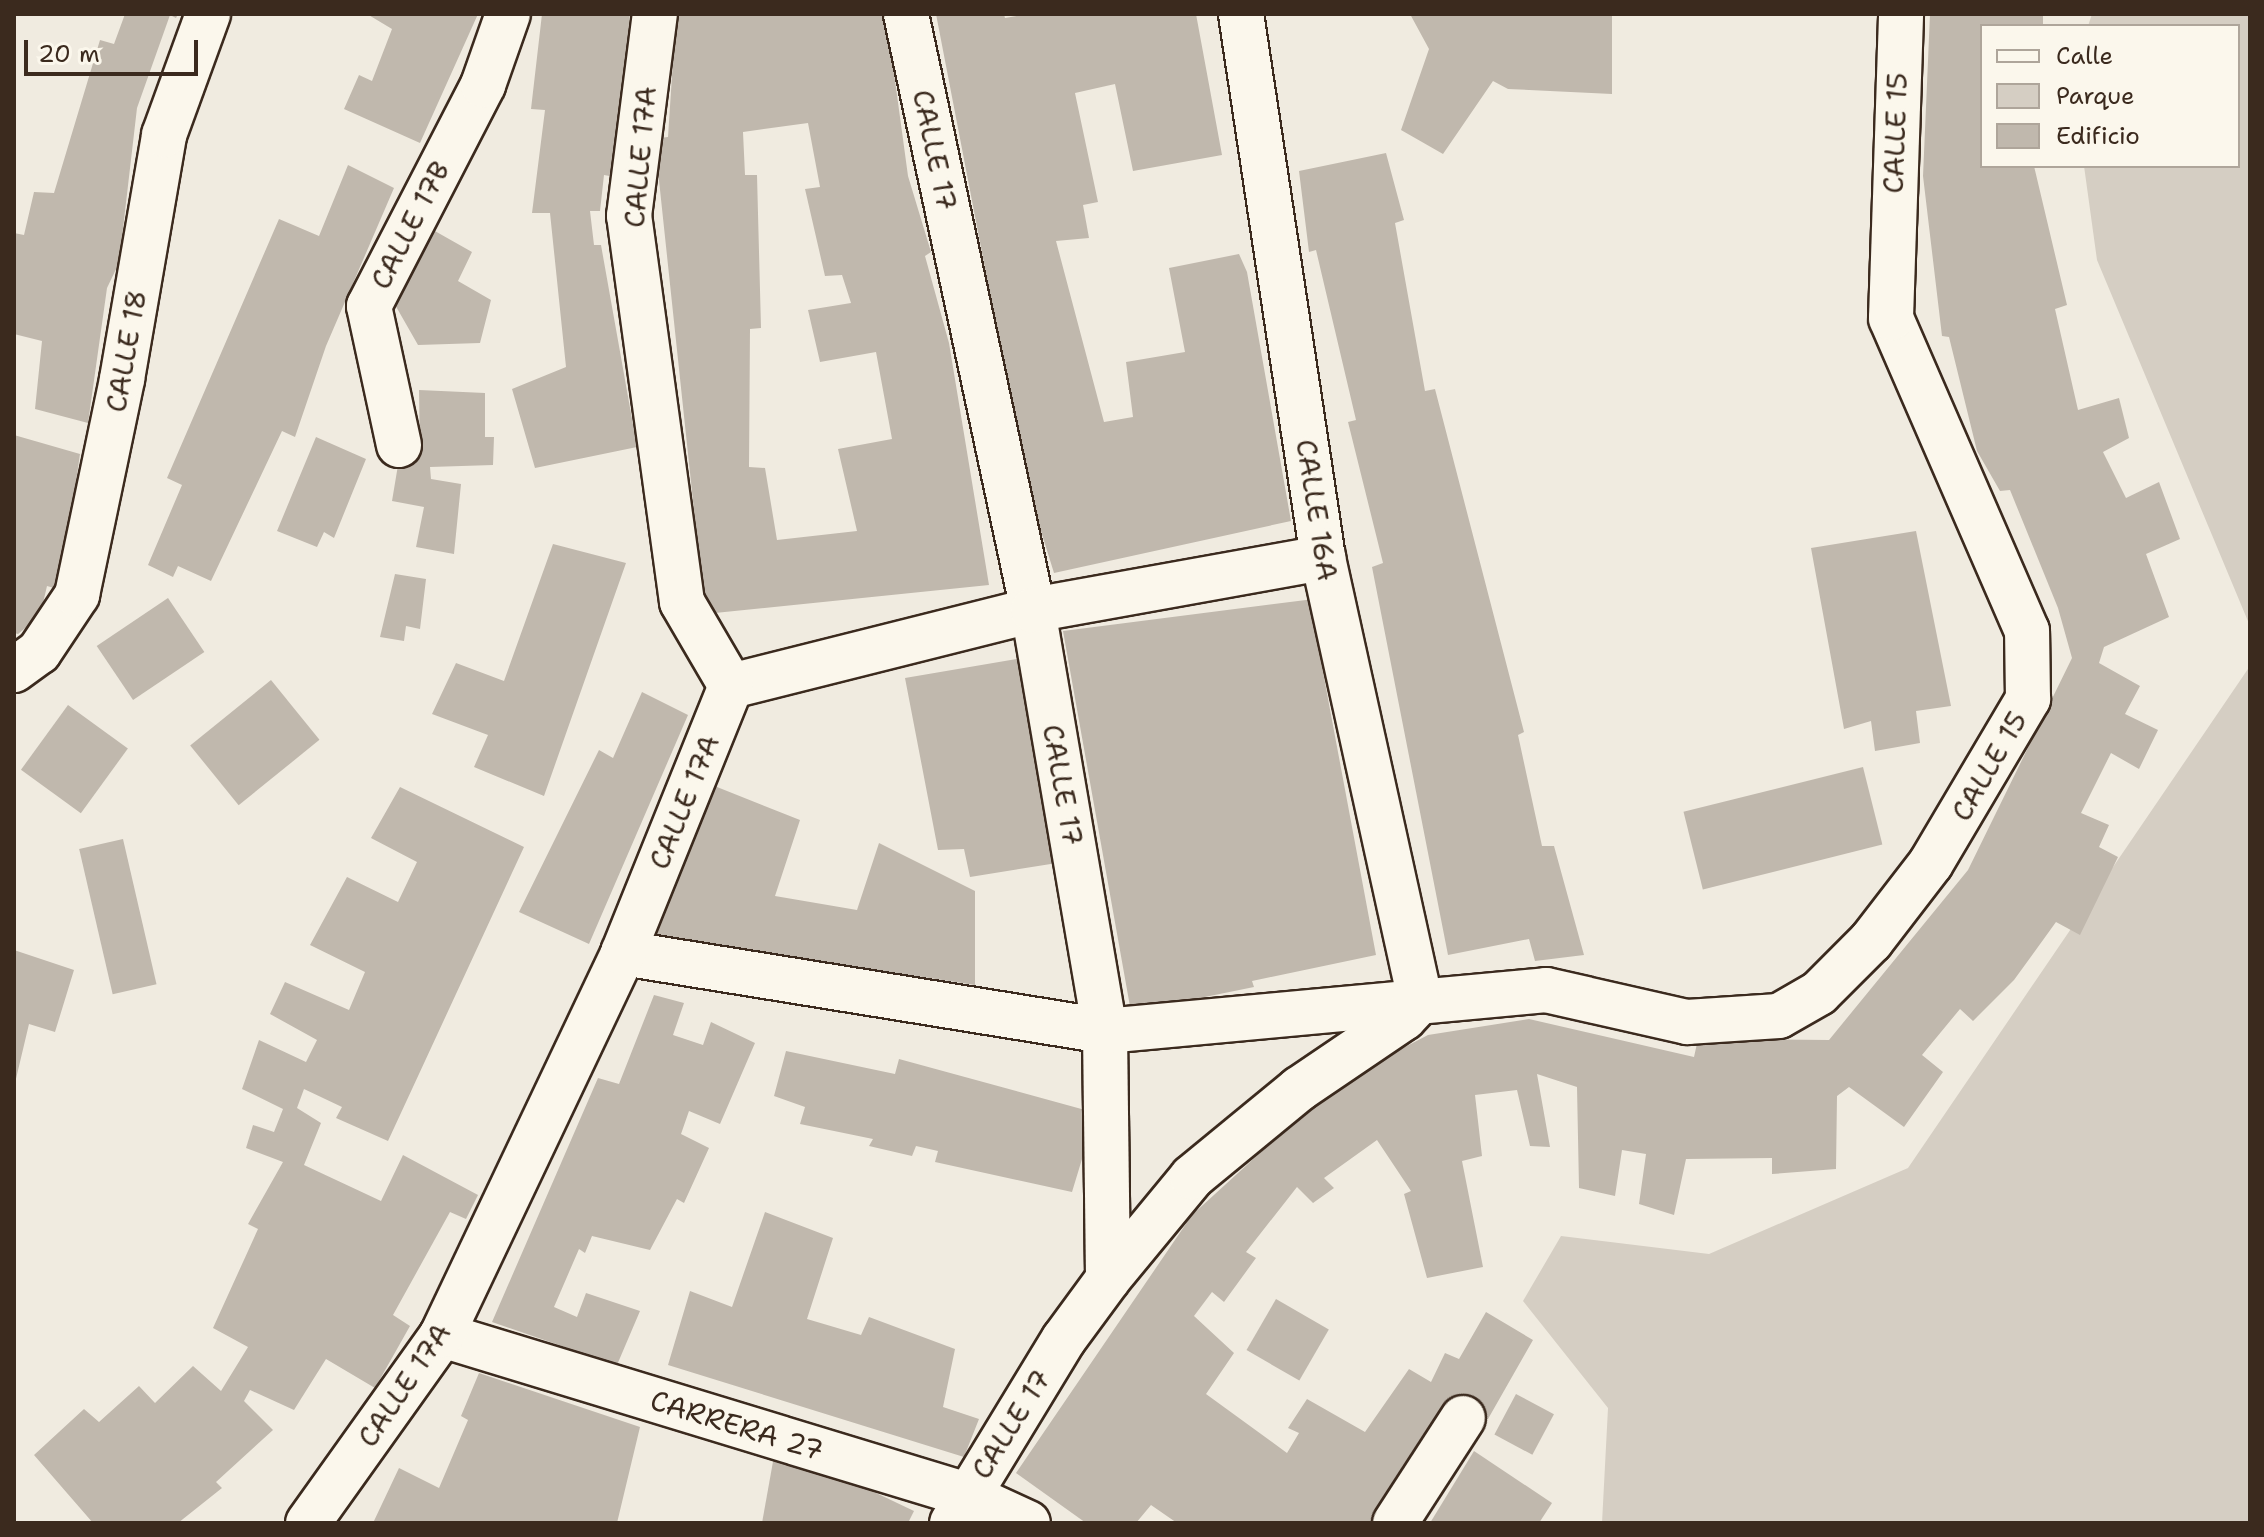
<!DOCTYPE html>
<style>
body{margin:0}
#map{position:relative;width:2264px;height:1537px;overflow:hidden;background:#f0ebe0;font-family:"Shantell Sans",sans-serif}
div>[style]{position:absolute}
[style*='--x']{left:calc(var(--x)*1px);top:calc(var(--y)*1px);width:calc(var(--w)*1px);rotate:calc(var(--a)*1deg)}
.green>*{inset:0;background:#d5cec3}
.building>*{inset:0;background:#c0b8ad;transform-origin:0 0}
.roads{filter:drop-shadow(2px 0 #3b2a1e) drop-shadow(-2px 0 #3b2a1e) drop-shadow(0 2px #3b2a1e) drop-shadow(0 -2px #3b2a1e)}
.minor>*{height:44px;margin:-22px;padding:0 22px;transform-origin:22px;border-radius:22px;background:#fbf7ec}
span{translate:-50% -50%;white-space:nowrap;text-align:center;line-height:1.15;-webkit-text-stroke:6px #fbf7ec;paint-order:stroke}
.street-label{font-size:28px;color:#3b2a1e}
.frame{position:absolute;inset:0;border:16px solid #3b2a1e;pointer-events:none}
.legend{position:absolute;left:1980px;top:24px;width:260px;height:144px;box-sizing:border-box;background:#fbf7ec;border:2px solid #aea59a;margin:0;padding:10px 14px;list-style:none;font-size:24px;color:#3b2a1e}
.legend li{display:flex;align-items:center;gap:16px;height:40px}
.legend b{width:40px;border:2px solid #aea59a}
.scale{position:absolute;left:24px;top:40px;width:174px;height:36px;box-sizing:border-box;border:4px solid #3b2a1e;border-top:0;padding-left:10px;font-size:24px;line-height:28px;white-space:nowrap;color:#3b2a1e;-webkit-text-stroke:6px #fbf7ec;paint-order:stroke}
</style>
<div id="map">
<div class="green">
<div style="clip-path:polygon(2092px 14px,2250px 14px,2250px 626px,2097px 260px,2084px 166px,2238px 166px,2238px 26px,2088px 26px)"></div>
<div style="clip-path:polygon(2250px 666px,2250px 1523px,1602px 1523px,1608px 1408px,1523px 1301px,1561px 1236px,1709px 1254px,1908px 1168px)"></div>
</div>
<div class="building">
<div style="clip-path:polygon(125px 14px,178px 14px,176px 18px,170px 15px,137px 108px,119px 263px,107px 288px,88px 423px,35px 409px,42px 341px,14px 334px,14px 233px,24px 235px,34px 192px,54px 193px,100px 40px,114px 44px)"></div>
<div style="clip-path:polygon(367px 14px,478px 14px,420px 143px,344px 109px,359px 75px,372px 81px,392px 29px)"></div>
<div style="clip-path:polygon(542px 14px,630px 14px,615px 177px,604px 175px,600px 211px,590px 211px,594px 245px,601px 245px,637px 447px,535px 468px,512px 389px,566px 367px,550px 213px,532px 213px,545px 110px,531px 109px)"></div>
<div style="clip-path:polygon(evenodd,676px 14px,886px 14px,908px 176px,931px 252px,925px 256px,949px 343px,989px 585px,705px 614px,658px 171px,660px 138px,668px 137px,676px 14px,808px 123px,820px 187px,805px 189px,825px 276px,842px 275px,851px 303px,808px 310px,820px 362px,876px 352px,892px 439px,838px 449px,857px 531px,777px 540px,765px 468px,749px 467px,750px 329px,761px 328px,757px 175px,745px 175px,743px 132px,808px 123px)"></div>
<div style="clip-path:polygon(936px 14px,1004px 14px,1005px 18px,1029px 14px,1196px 14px,1222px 155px,1133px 171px,1115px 84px,1075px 93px,1098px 202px,1083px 205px,1089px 238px,1056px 241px,1104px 422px,1133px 417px,1126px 362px,1185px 352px,1169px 268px,1239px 254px,1247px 272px,1291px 521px,1054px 573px,1027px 486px)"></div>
<div style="clip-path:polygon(1410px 14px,1612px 14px,1612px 94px,1508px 89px,1493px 81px,1443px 154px,1401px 130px,1429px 49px)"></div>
<div style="clip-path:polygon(1930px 14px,2043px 14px,2043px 26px,1982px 26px,1982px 166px,2034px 166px,2067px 305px,2055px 309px,2078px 410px,2119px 398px,2129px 438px,2103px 452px,2126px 498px,2159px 482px,2180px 539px,2146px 554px,2169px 617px,2104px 647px,2099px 663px,2140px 686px,2125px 714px,2158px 730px,2139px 769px,2111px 753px,2081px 813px,2109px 825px,2099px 847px,2118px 857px,2080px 935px,2056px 922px,2014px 980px,1973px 1021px,1960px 1009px,1922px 1055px,1943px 1072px,1904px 1127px,1849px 1087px,1837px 1096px,1836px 1169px,1772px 1174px,1772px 1158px,1686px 1159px,1674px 1215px,1639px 1204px,1646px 1154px,1622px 1150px,1615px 1196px,1579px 1188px,1577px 1087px,1537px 1074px,1550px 1147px,1530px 1146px,1517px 1090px,1475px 1095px,1482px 1156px,1462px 1161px,1483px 1267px,1427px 1278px,1404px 1194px,1411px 1191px,1377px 1140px,1324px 1178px,1334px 1188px,1313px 1203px,1297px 1187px,1246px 1252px,1256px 1258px,1224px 1302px,1212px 1292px,1194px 1316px,1234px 1353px,1206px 1394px,1287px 1453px,1299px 1433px,1288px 1428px,1307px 1399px,1365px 1432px,1409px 1369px,1431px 1382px,1445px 1353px,1459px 1359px,1486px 1312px,1533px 1340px,1488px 1419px,1452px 1399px,1369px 1523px,1177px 1523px,1151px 1505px,1136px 1523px,1086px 1523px,1016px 1473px,1192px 1215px,1338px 1082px,1428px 1035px,1529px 1019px,1694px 1057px,1698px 1039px,1829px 1040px,1968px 870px,2072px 658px,2058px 608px,2010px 490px,2000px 491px,1977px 451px,1949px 337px,1942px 336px,1923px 176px)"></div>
<div style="clip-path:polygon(1386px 153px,1404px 220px,1395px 223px,1425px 391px,1435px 389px,1524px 732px,1518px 735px,1542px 846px,1554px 846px,1584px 955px,1535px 961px,1529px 939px,1448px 955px,1372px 567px,1383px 563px,1348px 422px,1356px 420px,1316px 250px,1309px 252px,1299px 171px)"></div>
<div style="clip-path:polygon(348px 165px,394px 188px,326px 346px,295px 437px,282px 431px,211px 581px,178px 566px,173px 577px,148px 565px,182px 485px,167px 478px,279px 219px,319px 236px)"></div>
<div style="clip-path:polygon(426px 226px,472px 252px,458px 281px,491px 300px,480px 343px,418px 345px,390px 296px)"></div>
<div style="clip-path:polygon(419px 390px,485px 393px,485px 437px,494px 437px,493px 465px,430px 467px,431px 479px,461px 484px,454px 554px,416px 547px,424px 507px,392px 501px,399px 459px,420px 458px)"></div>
<div style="clip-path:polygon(14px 435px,80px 454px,67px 544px,54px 588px,47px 586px,40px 616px,18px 634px,14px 633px)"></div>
<div style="clip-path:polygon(316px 437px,366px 459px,334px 538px,324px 532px,317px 547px,277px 531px)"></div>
<div style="clip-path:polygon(1916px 531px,1951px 706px,1916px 711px,1920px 743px,1875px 751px,1871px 721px,1844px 729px,1811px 548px)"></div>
<div style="clip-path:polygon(553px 544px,626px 563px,544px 796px,474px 767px,488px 735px,432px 714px,456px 663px,504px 681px)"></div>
<div style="clip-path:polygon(395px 574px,426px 579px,420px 629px,406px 626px,404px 641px,380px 637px)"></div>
<div style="left:168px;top:598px;width:65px;height:86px;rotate:56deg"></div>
<div style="clip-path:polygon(1314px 599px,1326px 654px,1320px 656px,1376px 955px,1252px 981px,1254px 987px,1131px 1012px,1063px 631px)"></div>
<div style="clip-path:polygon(1022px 658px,1057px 863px,970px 877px,964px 849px,938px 850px,905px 678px)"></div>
<div style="left:271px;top:680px;width:77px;height:104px;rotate:51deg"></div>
<div style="clip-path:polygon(642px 692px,688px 715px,589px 944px,519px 912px,599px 750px,613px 758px)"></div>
<div style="left:68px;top:705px;width:74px;height:80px;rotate:36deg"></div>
<div style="left:1863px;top:767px;width:80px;height:185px;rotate:76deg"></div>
<div style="clip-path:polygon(712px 785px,800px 820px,775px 896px,857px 910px,879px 843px,975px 891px,975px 985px,653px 936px)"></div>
<div style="clip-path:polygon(400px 787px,524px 847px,388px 1141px,336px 1118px,342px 1107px,304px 1089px,297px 1108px,321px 1123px,304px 1165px,381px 1201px,403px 1155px,478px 1195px,466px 1219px,450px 1212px,393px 1315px,410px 1326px,375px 1388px,326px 1359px,294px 1410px,250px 1390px,244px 1401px,273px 1430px,216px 1482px,222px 1488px,178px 1523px,93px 1523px,34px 1455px,84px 1409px,99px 1422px,139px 1386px,155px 1403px,193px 1366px,221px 1391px,248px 1347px,213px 1328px,258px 1229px,248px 1224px,283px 1162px,246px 1148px,253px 1125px,274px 1132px,283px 1109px,242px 1089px,259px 1040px,306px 1062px,317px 1040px,270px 1014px,285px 982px,349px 1010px,365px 972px,310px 945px,347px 877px,398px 902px,417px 862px,371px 838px)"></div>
<div style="left:123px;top:839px;width:149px;height:45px;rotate:77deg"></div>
<div style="clip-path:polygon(14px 950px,74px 970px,55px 1032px,29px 1024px,15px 1083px)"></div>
<div style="clip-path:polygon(654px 995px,684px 1003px,673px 1035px,703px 1045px,711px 1022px,755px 1043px,720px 1124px,689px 1111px,681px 1134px,709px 1148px,684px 1203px,677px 1199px,650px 1250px,592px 1236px,585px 1253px,579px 1249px,554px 1307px,577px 1317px,586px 1293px,640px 1311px,617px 1365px,492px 1322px,598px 1078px,619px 1084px)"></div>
<div style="clip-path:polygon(786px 1051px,895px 1074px,899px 1059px,1096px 1113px,1072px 1192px,935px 1162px,938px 1151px,916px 1146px,912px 1156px,869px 1146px,873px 1139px,800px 1124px,805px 1107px,774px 1096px)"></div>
<div style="clip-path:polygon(765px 1212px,833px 1238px,807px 1319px,861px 1335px,869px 1317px,955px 1349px,943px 1407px,979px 1419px,964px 1457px,668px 1365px,690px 1291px,732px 1307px)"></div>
<div style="left:1276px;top:1299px;width:61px;height:59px;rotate:30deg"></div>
<div style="clip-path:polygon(479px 1373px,640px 1427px,617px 1523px,373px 1523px,399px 1468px,439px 1488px,468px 1420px,461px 1416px)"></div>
<div style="left:1516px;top:1394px;width:43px;height:46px;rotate:28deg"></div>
<div style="clip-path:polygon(1474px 1451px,1552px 1503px,1539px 1523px,1430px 1523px)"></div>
<div style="clip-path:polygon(774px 1456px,832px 1472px,914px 1511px,908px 1523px,762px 1523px)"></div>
</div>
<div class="roads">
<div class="minor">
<div style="--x:906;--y:14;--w:609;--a:77.97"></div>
<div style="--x:1033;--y:610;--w:427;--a:80.3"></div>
<div style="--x:1105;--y:1031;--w:248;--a:89.3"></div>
<div style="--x:1241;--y:14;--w:550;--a:81.43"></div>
<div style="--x:1323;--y:558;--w:453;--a:77.6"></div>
<div style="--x:399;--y:445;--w:142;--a:-102.2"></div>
<div style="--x:369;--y:306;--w:249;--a:-62.7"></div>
<div style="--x:483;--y:85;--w:75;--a:-70.6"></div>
<div style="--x:14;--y:670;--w:31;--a:-36"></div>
<div style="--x:39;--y:652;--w:69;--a:-56.3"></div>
<div style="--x:77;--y:595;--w:221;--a:-78.2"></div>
<div style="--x:122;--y:379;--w:248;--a:-80.2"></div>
<div style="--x:164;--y:135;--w:129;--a:-70"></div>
<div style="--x:731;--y:686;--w:311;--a:-14.1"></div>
<div style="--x:1033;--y:610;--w:295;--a:-10.2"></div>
<div style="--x:623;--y:953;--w:488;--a:9.2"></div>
<div style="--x:1105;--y:1031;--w:443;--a:-5.3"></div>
<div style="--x:1546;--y:990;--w:145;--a:12.8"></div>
<div style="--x:1687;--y:1022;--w:92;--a:-3.7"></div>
<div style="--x:1779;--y:1016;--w:46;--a:-29.9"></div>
<div style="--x:1819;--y:993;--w:74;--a:-45"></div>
<div style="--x:1871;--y:941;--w:98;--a:-52.4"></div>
<div style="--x:1931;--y:863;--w:191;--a:-59.4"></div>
<div style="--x:2028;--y:699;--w:68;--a:-90.8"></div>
<div style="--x:2027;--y:631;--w:341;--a:-113.5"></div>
<div style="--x:1891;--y:318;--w:304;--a:-88.1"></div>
<div style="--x:442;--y:1335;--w:549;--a:16.95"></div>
<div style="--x:967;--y:1495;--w:67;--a:24.7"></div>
<div style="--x:308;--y:1523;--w:231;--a:-54.5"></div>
<div style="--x:442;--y:1335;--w:423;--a:-64.6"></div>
<div style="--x:623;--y:953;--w:288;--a:-68"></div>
<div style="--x:731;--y:686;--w:97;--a:-120.3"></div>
<div style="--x:682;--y:602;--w:390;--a:-97.8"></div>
<div style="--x:629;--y:216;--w:204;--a:-82.7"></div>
<div style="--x:952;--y:1523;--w:215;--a:-58.7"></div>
<div style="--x:1064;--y:1339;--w:74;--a:-53.7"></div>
<div style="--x:1108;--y:1279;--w:132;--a:-50.5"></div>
<div style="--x:1192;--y:1177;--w:139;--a:-39.4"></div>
<div style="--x:1299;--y:1089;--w:127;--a:-34.1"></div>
<div style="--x:1404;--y:1018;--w:23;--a:-47"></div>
<div style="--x:1395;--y:1523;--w:125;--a:-57.1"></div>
</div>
</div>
<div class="street-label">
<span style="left:1895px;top:133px;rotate:-88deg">CALLE 15</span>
<span style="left:935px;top:150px;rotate:78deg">CALLE 17</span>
<span style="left:640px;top:157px;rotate:-85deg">CALLE 17A</span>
<span style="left:410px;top:225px;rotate:-63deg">CALLE 17B</span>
<span style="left:126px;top:351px;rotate:-80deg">CALLE 18</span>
<span style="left:1317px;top:510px;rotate:81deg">CALLE 16A</span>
<span style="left:1989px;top:766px;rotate:-60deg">CALLE 15</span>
<span style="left:1063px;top:785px;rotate:80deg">CALLE 17</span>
<span style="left:684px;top:802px;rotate:-68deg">CALLE 17A</span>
<span style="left:404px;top:1385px;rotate:-56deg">CALLE 17A</span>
<span style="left:1011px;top:1424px;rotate:-58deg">CALLE 17</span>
<span style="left:737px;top:1425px;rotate:17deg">CARRERA 27</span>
</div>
<div class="frame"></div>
<ul class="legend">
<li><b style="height:10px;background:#fbf7ec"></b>Calle</li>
<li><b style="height:22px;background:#d5cec3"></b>Parque</li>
<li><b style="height:22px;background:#c0b8ad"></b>Edificio</li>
</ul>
<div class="scale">20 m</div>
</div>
